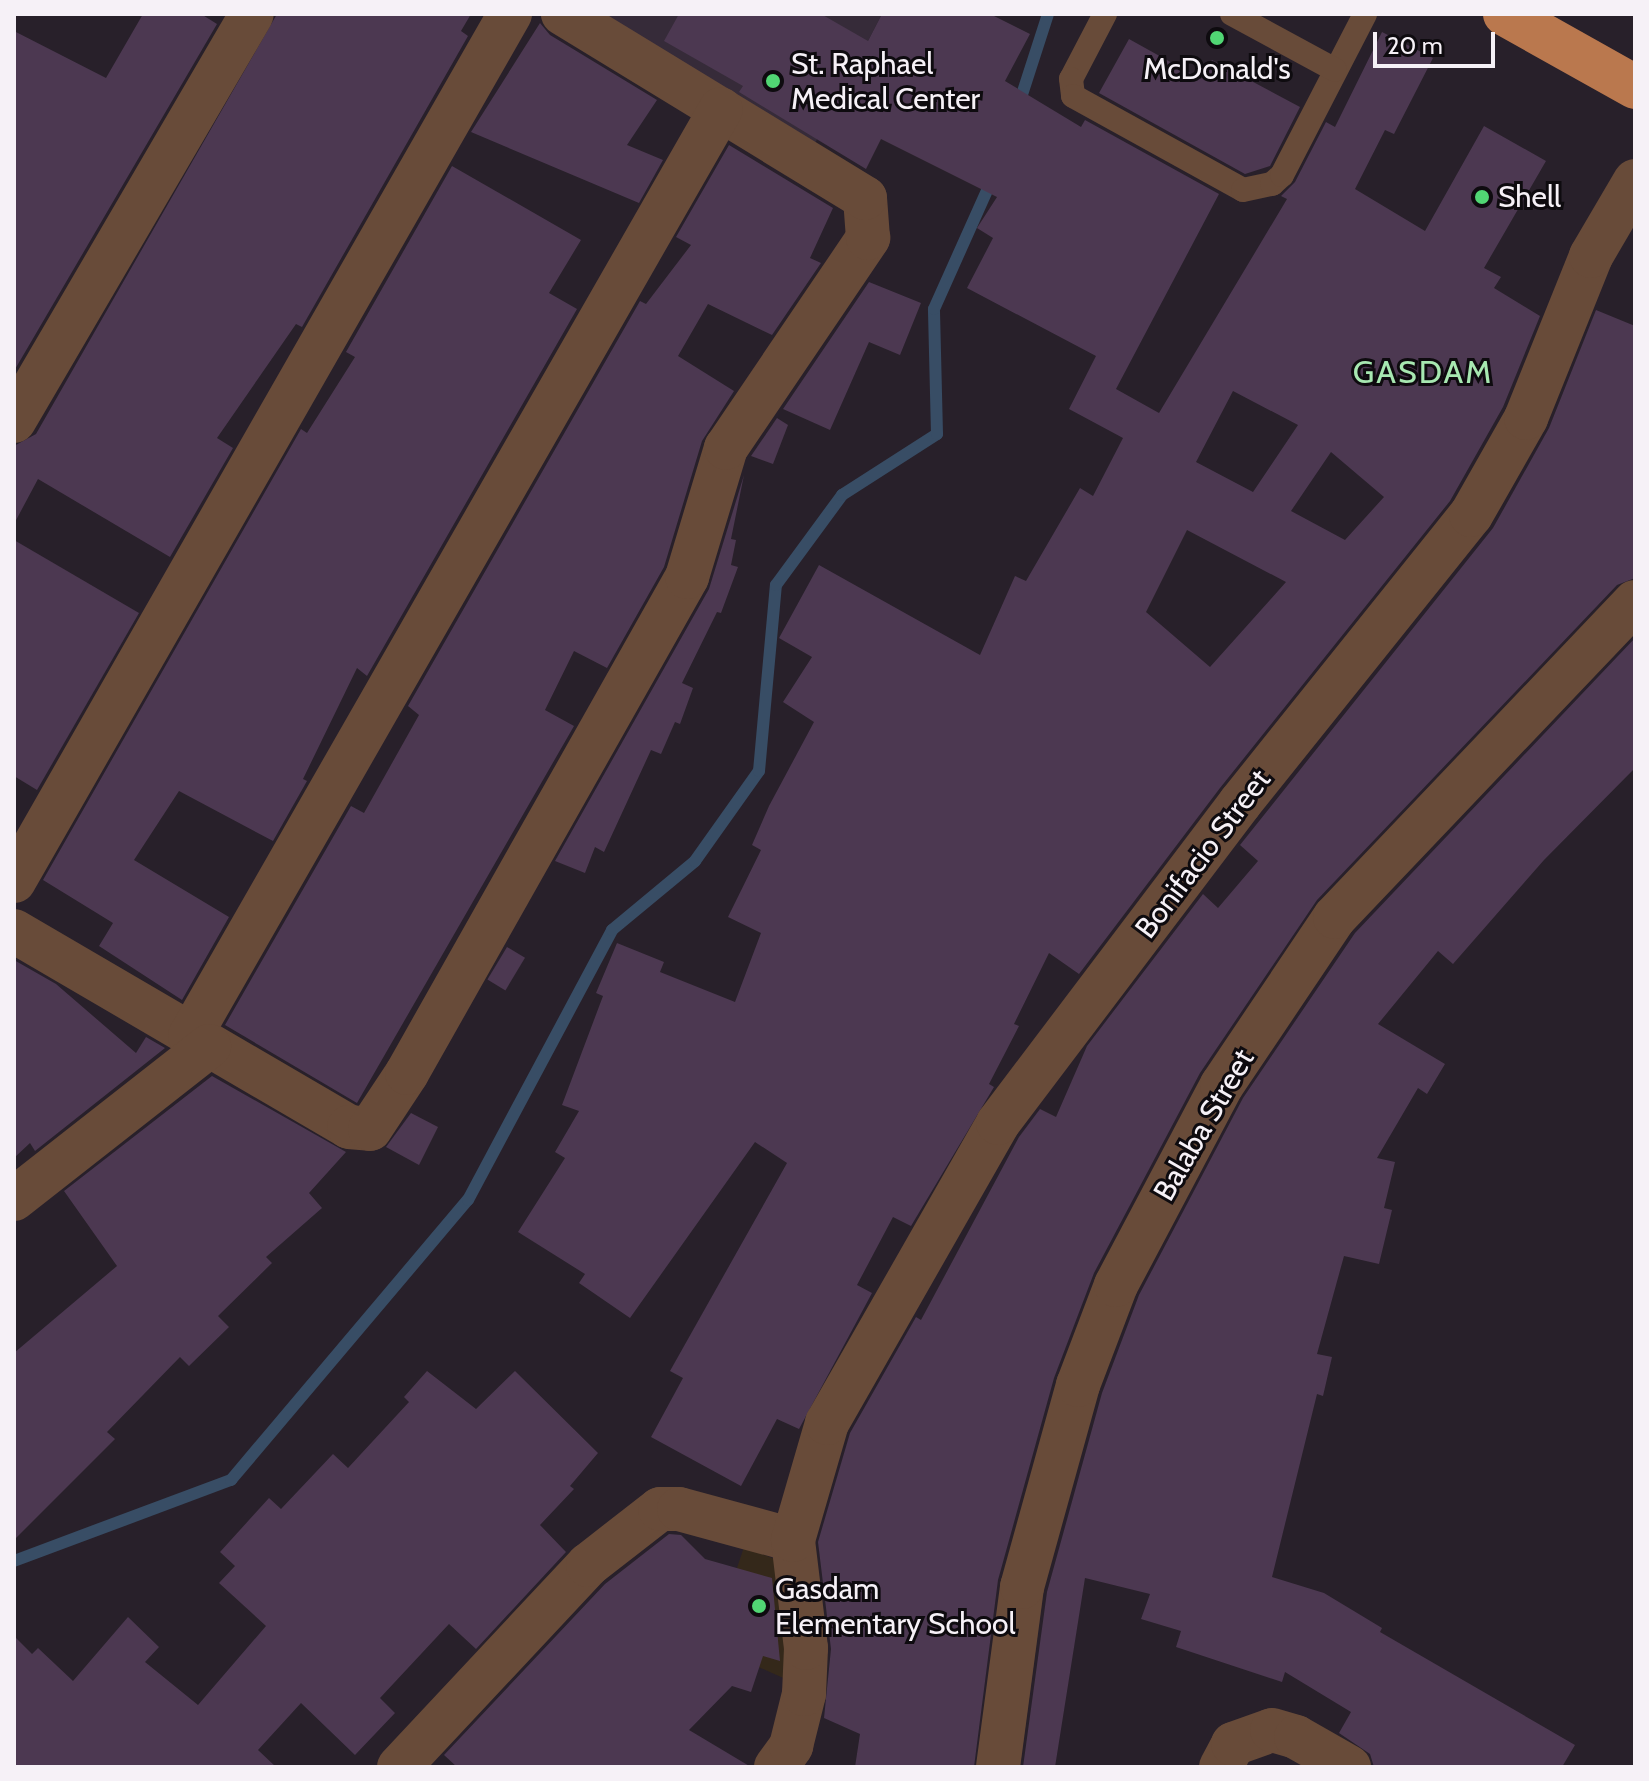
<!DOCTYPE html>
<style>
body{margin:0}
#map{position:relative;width:1649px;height:1781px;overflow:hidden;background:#28202a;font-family:Cabin,sans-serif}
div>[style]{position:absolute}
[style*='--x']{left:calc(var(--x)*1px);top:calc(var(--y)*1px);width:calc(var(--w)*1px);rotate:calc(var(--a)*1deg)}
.built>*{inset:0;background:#362b39}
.education>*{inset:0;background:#34281a}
.stream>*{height:12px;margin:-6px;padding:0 6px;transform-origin:6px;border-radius:6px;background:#384d65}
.building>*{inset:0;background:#4c3851;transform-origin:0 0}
.service>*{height:24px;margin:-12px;padding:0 12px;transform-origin:12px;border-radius:12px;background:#684b39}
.minor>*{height:44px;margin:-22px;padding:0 22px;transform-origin:22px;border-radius:22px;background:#684b39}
.trunk>*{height:44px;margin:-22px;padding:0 22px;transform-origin:22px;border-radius:22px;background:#ba784e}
.dots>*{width:22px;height:22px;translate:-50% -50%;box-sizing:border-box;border:4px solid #0e0b0f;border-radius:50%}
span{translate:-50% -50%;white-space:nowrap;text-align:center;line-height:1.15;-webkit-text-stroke:6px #0e0b0f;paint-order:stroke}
.poi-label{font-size:30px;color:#f6f1f7}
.left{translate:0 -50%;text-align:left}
.street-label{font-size:30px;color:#f6f1f7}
.neighbourhood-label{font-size:32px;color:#a7e8b1;letter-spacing:2px}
.frame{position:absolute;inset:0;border:16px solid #f6f1f7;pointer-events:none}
.scale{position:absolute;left:1373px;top:32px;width:122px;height:36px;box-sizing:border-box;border:4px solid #f6f1f7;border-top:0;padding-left:10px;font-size:24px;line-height:28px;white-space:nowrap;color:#f6f1f7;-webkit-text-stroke:6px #0e0b0f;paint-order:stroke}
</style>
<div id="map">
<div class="built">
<div style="clip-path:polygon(584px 14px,882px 14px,813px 147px)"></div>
</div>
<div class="education">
<div style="clip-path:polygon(744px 1547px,795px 1567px,790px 1681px,711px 1646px)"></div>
</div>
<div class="stream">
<div style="--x:1018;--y:107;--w:98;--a:-72.1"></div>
<div style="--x:14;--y:1561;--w:232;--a:-20.5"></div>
<div style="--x:231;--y:1480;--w:367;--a:-49.8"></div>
<div style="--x:468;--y:1200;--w:306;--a:-61.9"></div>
<div style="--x:612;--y:930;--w:108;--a:-39.7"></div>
<div style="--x:695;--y:861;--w:110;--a:-54.6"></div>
<div style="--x:759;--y:771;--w:187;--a:-84.8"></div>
<div style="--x:776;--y:585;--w:112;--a:-53.7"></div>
<div style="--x:842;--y:495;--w:113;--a:-32.7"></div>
<div style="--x:937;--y:434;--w:125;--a:-91.4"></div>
<div style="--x:934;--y:309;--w:145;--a:-65.9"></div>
</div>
<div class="building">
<div style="clip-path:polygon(143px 14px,201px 14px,217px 24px,14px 371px,14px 31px,106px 78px)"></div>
<div style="clip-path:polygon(277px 14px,471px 14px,461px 31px,468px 36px,302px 327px,296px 324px,217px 438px,233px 448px,170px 557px,38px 479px,14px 524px,14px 446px,36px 434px)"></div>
<div style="clip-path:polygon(evenodd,679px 14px,821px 14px,868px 41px,882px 14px,990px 14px,1030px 34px,1005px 81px,1081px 127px,1085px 120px,1219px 194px,1116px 389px,1159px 413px,1287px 199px,1281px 196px,1295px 182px,1326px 122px,1335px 127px,1382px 32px,1433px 58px,1394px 134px,1385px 130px,1355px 189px,1425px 231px,1484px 126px,1546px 161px,1484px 268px,1501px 277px,1494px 288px,1540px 316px,1503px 407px,1450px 501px,1220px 788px,1079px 974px,1049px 953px,1014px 1024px,1019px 1026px,989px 1084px,994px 1087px,911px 1226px,893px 1217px,857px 1285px,872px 1293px,799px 1429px,777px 1419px,741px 1486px,651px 1437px,683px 1378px,670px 1371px,787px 1163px,755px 1142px,630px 1318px,579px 1283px,585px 1274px,518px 1232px,565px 1158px,555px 1152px,579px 1111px,562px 1105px,603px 996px,596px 993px,617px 943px,664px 962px,660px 972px,735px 1002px,761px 933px,728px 917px,761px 850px,752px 845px,769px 806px,814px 722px,783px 702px,812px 657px,779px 638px,819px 565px,980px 655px,1015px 576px,1026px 581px,1080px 488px,1093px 496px,1123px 438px,1069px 409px,1096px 356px,967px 288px,993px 238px,977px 228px,997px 197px,881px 139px,866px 169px,739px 92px,743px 86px,664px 41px,679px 14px,1233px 391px,1298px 425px,1253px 492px,1196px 462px,1233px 391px,679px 14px,1331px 452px,1384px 497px,1345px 540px,1291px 511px,1331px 452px,679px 14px,1187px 530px,1286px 582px,1210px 667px,1146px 612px,1187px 530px)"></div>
<div style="clip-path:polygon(540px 23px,550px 35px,657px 100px,627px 145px,663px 160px,639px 203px,471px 132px)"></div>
<div style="clip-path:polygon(1129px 39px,1201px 79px,1212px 60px,1300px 107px,1270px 166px,1245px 174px,1099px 93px)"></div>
<div style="clip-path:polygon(729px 145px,833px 208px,810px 258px,821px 263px,772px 335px,708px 304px,678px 356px,734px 391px,702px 441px,664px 567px,607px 668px,574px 651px,545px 710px,574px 726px,357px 1103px,225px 1025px,351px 806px,364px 813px,419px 715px,408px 706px,640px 301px,646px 304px,691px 245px,676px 237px)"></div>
<div style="clip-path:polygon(452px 166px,581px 240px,549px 293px,577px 309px,367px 676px,357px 668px,303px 779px,307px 781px,273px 841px,179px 791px,134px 860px,229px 917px,182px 1000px,99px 946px,113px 923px,43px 880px,301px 429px,307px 433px,355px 357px,346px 352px)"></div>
<div style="clip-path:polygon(869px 282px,921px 303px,900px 355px,869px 342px,830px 430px,783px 409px)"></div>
<div style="clip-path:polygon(1596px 310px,1635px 326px,1635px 578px,1617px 585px,1317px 900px,1200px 1073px,1094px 1273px,1054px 1378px,998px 1580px,974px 1767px,855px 1767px,860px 1734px,824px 1718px,831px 1649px,818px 1542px,850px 1433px,916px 1317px,921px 1320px,1019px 1137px,1040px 1109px,1056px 1117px,1087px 1046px,1203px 894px,1218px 908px,1258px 861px,1240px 845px,1493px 528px,1549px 428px)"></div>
<div style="clip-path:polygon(777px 418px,788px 425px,773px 464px,751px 456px)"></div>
<div style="clip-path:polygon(744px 475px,731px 539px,736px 540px,731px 565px,738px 567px,721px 613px,717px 612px,682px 683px,693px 688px,680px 724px,675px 722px,661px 754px,651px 750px,604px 852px,595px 847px,585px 873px,555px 861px,709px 589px)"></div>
<div style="clip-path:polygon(14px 540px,139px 613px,37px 790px,14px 776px)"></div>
<div style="clip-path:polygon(1635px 638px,1635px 768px,1544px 860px,1453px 964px,1438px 951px,1378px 1024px,1445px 1064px,1427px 1094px,1418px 1088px,1377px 1158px,1395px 1162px,1384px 1208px,1392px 1210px,1379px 1264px,1344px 1256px,1317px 1354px,1332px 1357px,1323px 1396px,1317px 1394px,1272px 1577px,1324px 1593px,1382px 1628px,1380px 1632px,1575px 1745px,1562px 1767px,1374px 1767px,1370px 1754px,1339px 1733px,1351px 1712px,1285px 1672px,1282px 1682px,1176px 1647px,1181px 1631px,1141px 1619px,1150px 1594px,1085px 1578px,1055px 1767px,1023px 1767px,1047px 1592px,1102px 1393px,1139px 1295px,1243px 1098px,1355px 933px)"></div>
<div style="left:507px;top:947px;width:21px;height:38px;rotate:31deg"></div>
<div style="clip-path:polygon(14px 960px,56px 984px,136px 1053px,146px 1037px,165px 1048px,35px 1151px,30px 1143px,14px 1158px)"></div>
<div style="clip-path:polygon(212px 1076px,346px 1152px,309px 1193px,322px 1208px,266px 1257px,272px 1263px,218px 1316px,229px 1327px,189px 1366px,180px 1357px,107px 1432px,115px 1439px,14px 1540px,14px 1353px,117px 1266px,64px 1191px)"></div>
<div style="clip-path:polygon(411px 1113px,438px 1127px,419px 1165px,386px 1147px)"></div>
<div style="clip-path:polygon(427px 1371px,476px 1409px,515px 1371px,598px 1453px,570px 1486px,574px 1489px,540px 1525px,566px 1552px,476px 1649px,449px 1624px,380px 1698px,395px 1713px,355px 1755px,301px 1703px,258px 1750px,276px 1767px,14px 1767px,14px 1636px,32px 1654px,38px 1648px,73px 1681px,128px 1617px,159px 1647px,145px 1662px,198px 1705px,266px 1626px,219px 1583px,235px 1566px,220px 1552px,269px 1498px,281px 1509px,333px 1454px,348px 1468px,409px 1402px,404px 1397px)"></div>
<div style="clip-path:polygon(669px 1534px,681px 1535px,705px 1559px,772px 1578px,780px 1661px,763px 1656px,751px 1692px,732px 1686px,689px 1730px,751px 1767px,457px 1767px,444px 1755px,605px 1584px)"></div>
</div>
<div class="service">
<div style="--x:1105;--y:14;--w:73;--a:117.6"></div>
<div style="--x:1071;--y:79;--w:17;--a:83"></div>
<div style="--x:1073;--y:96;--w:194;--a:28.9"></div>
<div style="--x:1243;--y:190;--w:30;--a:-12"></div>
<div style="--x:1272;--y:184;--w:13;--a:-42"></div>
<div style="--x:1282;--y:175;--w:181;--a:-62.7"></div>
<div style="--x:1232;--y:14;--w:117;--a:28.5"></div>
</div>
<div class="minor">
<div style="--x:14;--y:421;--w:471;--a:-59.7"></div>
<div style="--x:14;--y:881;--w:999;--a:-60.23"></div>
<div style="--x:14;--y:931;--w:388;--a:30.3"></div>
<div style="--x:349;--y:1127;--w:21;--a:5"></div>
<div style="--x:370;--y:1129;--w:67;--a:-56.5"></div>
<div style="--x:407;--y:1073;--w:570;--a:-60.55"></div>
<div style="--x:687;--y:577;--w:135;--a:-73.2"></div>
<div style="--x:726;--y:448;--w:254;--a:-55.9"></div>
<div style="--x:868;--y:238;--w:40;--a:-94.3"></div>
<div style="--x:865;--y:198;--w:354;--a:-148.6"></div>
<div style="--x:190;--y:1036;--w:1068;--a:-60.2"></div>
<div style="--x:14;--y:1199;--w:248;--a:-38.1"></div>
<div style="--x:399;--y:1767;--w:277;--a:-46.9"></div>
<div style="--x:588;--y:1565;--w:91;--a:-37.9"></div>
<div style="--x:660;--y:1509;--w:19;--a:0"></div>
<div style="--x:679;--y:1509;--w:118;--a:15.2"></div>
<div style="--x:776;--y:1767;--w:26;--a:-54"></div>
<div style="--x:791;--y:1746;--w:54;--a:-76"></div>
<div style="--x:804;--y:1694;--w:46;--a:-87.5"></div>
<div style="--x:806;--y:1648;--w:109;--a:-96.9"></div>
<div style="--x:793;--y:1540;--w:122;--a:-73.8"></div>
<div style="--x:827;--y:1423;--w:345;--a:-60.3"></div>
<div style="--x:998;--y:1123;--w:401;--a:-52.9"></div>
<div style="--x:1240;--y:803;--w:369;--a:-51.3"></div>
<div style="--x:1471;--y:515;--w:112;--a:-60.4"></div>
<div style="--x:1526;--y:418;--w:175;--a:-68.1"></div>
<div style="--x:1591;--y:256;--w:87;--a:-59.6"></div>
<div style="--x:998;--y:1767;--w:182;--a:-82.4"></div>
<div style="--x:1022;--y:1587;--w:210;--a:-74.5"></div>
<div style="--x:1078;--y:1385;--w:107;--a:-69.2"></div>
<div style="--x:1116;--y:1285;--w:226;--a:-62.1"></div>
<div style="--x:1222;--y:1085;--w:202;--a:-56.1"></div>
<div style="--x:1335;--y:917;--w:435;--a:-46.4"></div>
<div style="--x:1221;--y:1767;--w:26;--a:-62"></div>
<div style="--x:1233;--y:1744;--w:41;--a:-19.7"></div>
<div style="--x:1272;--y:1730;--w:25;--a:16"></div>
<div style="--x:1296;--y:1737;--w:61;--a:29.5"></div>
</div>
<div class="trunk">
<div style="--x:1505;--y:14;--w:149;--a:29.3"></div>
</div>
<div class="dots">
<div style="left:1217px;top:38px;background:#51d674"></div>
<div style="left:773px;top:81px;background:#51d674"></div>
<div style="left:1482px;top:197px;background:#51d674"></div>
<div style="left:759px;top:1606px;background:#51d674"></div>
</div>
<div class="poi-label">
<span class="left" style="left:791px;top:81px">St. Raphael<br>Medical Center</span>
<span style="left:1217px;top:69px">McDonald's</span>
<span class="left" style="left:1498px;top:197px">Shell</span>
<span class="left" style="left:775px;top:1606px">Gasdam<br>Elementary School</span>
</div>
<div class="street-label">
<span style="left:1203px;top:854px;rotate:-53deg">Bonifacio Street</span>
<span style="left:1204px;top:1125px;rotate:-60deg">Balaba Street</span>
</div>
<div class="neighbourhood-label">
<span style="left:1423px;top:372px">GASDAM</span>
</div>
<div class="frame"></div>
<div class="scale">20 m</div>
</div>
